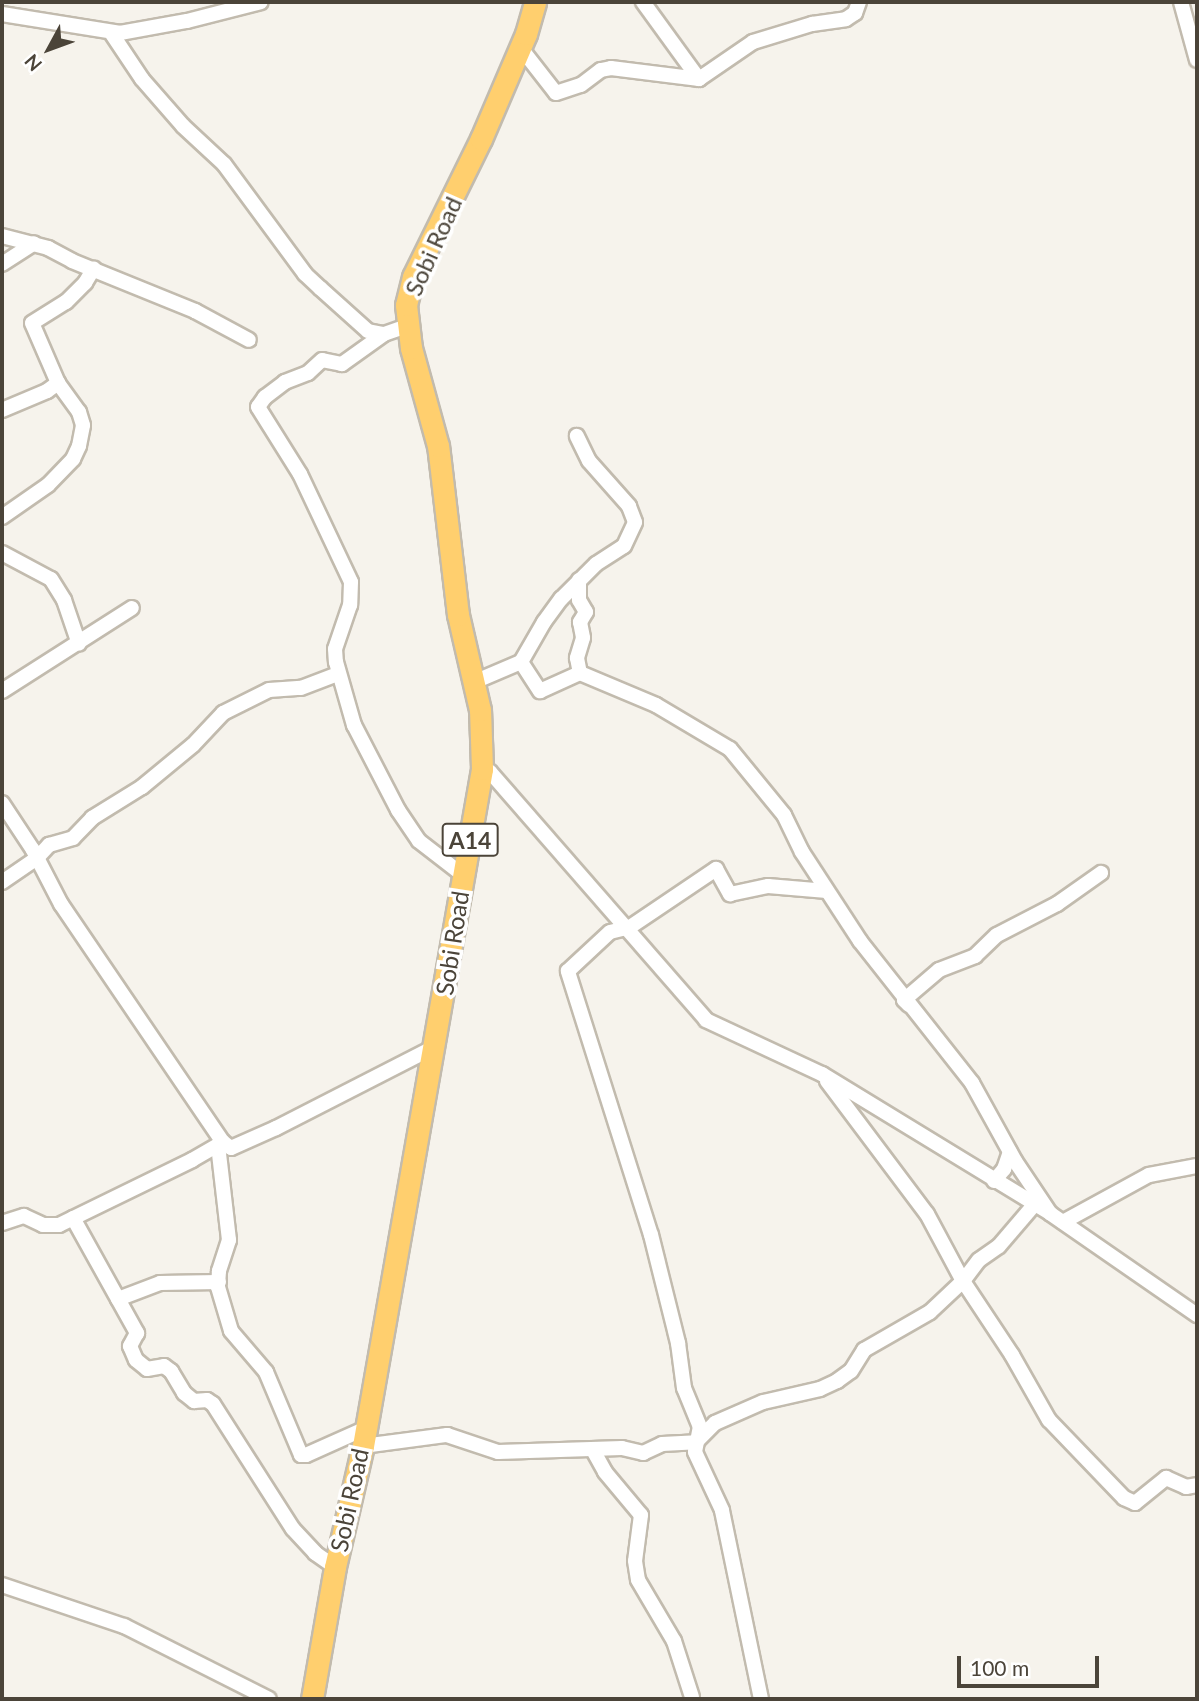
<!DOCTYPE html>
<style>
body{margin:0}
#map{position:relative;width:1199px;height:1701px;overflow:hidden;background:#f6f3ec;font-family:Lato,sans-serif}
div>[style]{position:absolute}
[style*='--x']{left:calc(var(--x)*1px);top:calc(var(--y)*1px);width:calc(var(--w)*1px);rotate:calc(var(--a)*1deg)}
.roads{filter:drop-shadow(2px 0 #c2bbae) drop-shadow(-2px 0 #c2bbae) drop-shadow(0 2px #c2bbae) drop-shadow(0 -2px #c2bbae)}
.minor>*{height:14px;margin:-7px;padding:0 7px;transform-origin:7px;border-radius:7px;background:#fff}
.highway>*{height:21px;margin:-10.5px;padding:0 10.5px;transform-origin:10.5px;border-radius:10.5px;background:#ffcf6e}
span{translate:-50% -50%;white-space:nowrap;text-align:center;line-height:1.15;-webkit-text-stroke:7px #fff;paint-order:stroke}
.shield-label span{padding:2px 5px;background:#fff;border:2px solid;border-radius:5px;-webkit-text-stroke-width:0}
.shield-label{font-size:23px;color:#4b4439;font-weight:700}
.street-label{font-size:24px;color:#4b4439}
.frame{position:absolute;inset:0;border:4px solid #4b4439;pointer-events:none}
.north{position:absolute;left:14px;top:14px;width:70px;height:70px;-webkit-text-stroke:5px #fff;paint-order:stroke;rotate:229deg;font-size:19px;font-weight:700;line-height:28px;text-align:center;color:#4b4439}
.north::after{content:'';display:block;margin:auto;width:24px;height:32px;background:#4b4439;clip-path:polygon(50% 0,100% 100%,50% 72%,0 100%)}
.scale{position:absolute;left:957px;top:1656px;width:142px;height:32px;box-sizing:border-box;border:4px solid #4b4439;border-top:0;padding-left:9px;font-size:21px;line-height:24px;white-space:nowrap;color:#4b4439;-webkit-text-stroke:5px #fff;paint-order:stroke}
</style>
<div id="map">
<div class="roads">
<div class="minor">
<div style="--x:643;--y:2;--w:95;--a:54"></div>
<div style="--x:1181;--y:2;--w:60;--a:74.6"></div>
<div style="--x:2;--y:14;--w:120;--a:9.1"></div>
<div style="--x:120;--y:33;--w:68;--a:-10.2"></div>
<div style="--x:187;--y:21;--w:76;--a:-14.4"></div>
<div style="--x:112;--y:34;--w:54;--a:56.3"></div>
<div style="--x:142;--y:79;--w:62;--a:48.9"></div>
<div style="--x:183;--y:126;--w:56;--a:42.8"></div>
<div style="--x:224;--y:164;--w:137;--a:53.6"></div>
<div style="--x:305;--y:274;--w:21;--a:43"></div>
<div style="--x:320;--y:288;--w:64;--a:41.9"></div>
<div style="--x:368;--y:331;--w:16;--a:11"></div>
<div style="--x:384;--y:334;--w:24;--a:-19"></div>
<div style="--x:520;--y:47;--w:58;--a:52"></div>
<div style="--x:556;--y:93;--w:26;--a:-18"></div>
<div style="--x:581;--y:85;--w:25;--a:-37"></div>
<div style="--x:601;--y:70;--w:10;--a:-11"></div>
<div style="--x:611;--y:68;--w:89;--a:7.1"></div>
<div style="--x:699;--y:79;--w:65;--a:-34.4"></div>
<div style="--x:753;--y:42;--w:62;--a:-17"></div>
<div style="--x:812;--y:24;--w:34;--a:-8"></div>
<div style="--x:846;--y:19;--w:11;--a:-34"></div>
<div style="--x:855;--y:13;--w:12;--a:-70"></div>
<div style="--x:2;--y:236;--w:48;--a:14.6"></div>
<div style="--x:48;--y:248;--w:27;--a:28"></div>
<div style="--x:72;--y:261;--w:133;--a:22.1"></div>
<div style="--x:195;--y:311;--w:61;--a:28.2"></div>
<div style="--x:2;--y:264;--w:38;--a:-33"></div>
<div style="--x:384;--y:334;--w:52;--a:144.5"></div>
<div style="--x:342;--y:364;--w:20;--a:-169"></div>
<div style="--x:322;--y:360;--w:19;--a:137"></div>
<div style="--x:308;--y:373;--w:25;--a:159"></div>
<div style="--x:285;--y:382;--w:25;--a:143"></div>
<div style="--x:265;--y:397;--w:12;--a:125"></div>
<div style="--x:258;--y:407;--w:79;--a:57.9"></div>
<div style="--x:300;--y:474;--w:119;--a:64.7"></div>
<div style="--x:351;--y:582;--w:23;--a:92"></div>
<div style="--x:350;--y:605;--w:46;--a:108.8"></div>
<div style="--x:335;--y:649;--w:13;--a:86"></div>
<div style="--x:336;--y:662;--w:66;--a:74.1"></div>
<div style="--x:354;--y:725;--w:96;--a:62.6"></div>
<div style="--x:398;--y:810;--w:37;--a:56"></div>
<div style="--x:419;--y:841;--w:56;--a:37.7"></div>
<div style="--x:2;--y:410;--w:49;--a:-22.9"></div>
<div style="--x:47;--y:391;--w:14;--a:-36"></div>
<div style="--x:58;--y:383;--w:65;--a:-113.4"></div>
<div style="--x:32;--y:323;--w:40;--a:-32"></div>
<div style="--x:66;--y:302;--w:27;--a:-45"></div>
<div style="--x:85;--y:283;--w:17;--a:-59"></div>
<div style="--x:2;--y:517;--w:56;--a:-34.8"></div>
<div style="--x:48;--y:485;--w:36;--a:-46"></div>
<div style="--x:73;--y:459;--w:14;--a:-65"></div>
<div style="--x:79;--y:446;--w:21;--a:-79"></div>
<div style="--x:83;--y:425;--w:14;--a:-107"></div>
<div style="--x:79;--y:412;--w:36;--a:-126"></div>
<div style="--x:2;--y:553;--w:55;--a:28"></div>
<div style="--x:51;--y:579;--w:25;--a:58"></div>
<div style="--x:64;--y:600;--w:46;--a:71.2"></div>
<div style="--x:579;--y:580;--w:20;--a:90"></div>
<div style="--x:579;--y:600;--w:14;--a:60"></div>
<div style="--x:586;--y:612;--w:12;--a:121"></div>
<div style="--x:580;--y:622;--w:16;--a:79"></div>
<div style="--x:583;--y:638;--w:21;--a:107"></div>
<div style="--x:577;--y:658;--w:15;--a:79"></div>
<div style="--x:521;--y:662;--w:46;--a:-60.1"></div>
<div style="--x:544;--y:622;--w:29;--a:-54"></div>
<div style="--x:561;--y:599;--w:49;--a:-45"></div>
<div style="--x:596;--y:564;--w:33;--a:-33"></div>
<div style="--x:624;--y:546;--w:26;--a:-65"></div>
<div style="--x:635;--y:522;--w:17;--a:-111"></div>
<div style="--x:629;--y:506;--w:60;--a:-131.6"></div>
<div style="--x:589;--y:461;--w:28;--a:-116"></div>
<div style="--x:474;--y:682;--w:51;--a:-23.1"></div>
<div style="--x:521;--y:662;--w:35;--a:57"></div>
<div style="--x:540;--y:691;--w:44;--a:-24.2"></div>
<div style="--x:580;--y:673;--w:82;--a:22.8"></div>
<div style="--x:656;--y:705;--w:86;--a:30.7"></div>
<div style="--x:730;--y:749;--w:85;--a:50.7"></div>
<div style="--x:784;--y:815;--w:41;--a:64.1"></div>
<div style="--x:802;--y:852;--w:106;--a:56.9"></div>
<div style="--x:860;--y:941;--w:181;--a:51.7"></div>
<div style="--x:972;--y:1083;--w:89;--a:61.1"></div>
<div style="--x:1015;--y:1161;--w:63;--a:56.1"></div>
<div style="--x:2;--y:691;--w:154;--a:-32.6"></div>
<div style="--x:482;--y:769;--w:9;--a:21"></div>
<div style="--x:490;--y:772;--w:329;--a:48.9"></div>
<div style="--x:706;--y:1020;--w:128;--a:25"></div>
<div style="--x:822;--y:1074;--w:268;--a:31.4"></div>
<div style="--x:1051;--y:1214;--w:178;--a:34.7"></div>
<div style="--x:2;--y:803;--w:56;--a:56.6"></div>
<div style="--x:33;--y:850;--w:61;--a:62.6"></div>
<div style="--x:61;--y:904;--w:288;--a:55.8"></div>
<div style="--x:223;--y:1142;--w:10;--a:37"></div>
<div style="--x:231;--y:1148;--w:49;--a:-24"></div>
<div style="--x:276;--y:1128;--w:178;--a:-27.1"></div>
<div style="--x:2;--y:882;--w:42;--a:-34.4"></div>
<div style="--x:37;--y:858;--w:18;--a:-47"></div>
<div style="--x:49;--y:845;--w:25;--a:-16"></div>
<div style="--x:73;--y:838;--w:28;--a:-46"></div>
<div style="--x:92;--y:818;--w:59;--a:-31.8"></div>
<div style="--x:142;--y:787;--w:66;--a:-39.5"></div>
<div style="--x:193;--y:745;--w:44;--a:-46.8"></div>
<div style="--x:223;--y:713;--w:51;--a:-26.6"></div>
<div style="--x:269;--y:690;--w:32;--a:-4"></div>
<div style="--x:301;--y:688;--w:40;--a:-21"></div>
<div style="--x:909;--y:1005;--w:7;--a:-135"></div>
<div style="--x:904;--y:1000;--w:46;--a:-40.6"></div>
<div style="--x:939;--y:970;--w:39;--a:-21"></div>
<div style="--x:975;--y:956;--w:30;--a:-44"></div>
<div style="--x:997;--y:935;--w:68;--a:-27.3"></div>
<div style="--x:1057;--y:904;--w:54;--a:-35.2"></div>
<div style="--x:827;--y:1081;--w:166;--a:53.1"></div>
<div style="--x:927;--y:1214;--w:76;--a:61.8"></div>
<div style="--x:963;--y:1281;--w:89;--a:56.5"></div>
<div style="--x:1012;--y:1355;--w:75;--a:60.4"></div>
<div style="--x:1049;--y:1420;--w:108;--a:46.1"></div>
<div style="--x:1124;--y:1498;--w:12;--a:24"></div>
<div style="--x:1135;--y:1503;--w:40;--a:-39"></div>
<div style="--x:1166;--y:1478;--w:22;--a:24"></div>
<div style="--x:1186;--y:1487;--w:11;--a:-10"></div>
<div style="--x:218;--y:1145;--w:96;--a:83.4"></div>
<div style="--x:229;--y:1240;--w:33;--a:108"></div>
<div style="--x:219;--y:1271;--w:16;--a:94"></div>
<div style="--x:218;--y:1287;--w:46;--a:73.5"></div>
<div style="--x:231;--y:1331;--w:54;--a:49.5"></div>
<div style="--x:266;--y:1372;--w:90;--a:67.1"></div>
<div style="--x:301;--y:1455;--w:5;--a:0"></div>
<div style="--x:306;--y:1455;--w:64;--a:-24.1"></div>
<div style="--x:994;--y:1181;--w:16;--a:-50"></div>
<div style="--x:1004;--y:1169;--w:18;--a:-71"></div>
<div style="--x:73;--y:1218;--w:132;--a:60.9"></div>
<div style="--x:137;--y:1333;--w:15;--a:118"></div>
<div style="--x:130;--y:1346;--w:15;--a:67"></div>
<div style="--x:136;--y:1360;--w:14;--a:39"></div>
<div style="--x:147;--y:1369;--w:17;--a:-10"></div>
<div style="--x:164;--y:1366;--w:9;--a:36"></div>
<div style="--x:171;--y:1371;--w:26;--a:59"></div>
<div style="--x:184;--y:1393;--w:13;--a:39"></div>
<div style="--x:194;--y:1401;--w:13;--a:-4"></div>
<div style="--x:207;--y:1400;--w:7;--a:34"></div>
<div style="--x:213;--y:1404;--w:148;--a:57.4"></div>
<div style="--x:293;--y:1529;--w:33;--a:47"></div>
<div style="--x:315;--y:1553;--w:24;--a:35"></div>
<div style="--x:1063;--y:1222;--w:98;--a:-28.7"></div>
<div style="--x:1149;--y:1175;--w:49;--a:-10.6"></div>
<div style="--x:2;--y:1223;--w:23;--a:-18"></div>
<div style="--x:24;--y:1216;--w:21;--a:25"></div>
<div style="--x:43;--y:1225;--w:16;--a:0"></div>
<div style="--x:59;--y:1225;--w:148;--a:-26"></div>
<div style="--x:192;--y:1160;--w:36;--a:-30"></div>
<div style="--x:118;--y:1299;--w:45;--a:-20.9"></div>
<div style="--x:160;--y:1283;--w:59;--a:-1"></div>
<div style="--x:363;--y:1446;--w:85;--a:-7.5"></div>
<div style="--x:447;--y:1435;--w:54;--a:18.4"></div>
<div style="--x:498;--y:1452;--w:124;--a:-1.8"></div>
<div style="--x:622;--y:1448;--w:22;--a:13"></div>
<div style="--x:643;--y:1453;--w:21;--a:-25"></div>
<div style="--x:662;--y:1444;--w:34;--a:-3"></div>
<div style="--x:696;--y:1442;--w:27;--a:-45"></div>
<div style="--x:715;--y:1423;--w:52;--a:-23.6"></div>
<div style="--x:763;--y:1402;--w:58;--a:-12.8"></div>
<div style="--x:820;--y:1389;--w:19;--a:-25"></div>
<div style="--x:837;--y:1381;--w:17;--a:-36"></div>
<div style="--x:851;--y:1371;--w:25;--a:-58"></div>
<div style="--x:864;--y:1350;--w:76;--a:-29.9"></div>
<div style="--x:930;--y:1312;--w:45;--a:-43.2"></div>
<div style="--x:963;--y:1281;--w:26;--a:-53"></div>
<div style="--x:979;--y:1260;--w:24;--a:-35"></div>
<div style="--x:999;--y:1246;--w:54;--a:-49.5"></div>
<div style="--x:593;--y:1450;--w:25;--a:61"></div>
<div style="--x:605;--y:1472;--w:56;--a:50.1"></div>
<div style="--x:641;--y:1515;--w:46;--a:97.4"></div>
<div style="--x:635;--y:1561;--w:19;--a:81"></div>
<div style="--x:638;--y:1580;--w:71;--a:59.5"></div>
<div style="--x:674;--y:1641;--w:59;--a:72.2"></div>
<div style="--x:2;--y:1585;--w:129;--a:18.6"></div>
<div style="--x:124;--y:1626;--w:162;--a:26.7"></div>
<div style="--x:761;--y:1699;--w:193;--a:-101.7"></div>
<div style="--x:722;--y:1510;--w:64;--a:-115"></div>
<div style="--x:695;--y:1452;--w:25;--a:-79"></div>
<div style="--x:700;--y:1427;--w:42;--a:-112.3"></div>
<div style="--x:684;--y:1388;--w:45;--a:-97.6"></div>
<div style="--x:678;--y:1343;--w:111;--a:-104"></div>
<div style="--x:651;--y:1235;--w:277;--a:-107.5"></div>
<div style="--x:568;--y:971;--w:57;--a:-42.9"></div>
<div style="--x:610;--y:932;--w:21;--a:-14"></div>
<div style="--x:630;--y:927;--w:104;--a:-34"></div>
<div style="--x:716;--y:869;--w:29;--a:61"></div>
<div style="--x:730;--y:894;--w:39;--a:-12"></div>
<div style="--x:768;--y:886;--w:59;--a:4.8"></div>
</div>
<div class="highway">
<div style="--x:312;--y:1699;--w:134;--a:-80.1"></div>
<div style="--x:335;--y:1567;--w:124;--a:-77"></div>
<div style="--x:363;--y:1446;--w:687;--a:-80.03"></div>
<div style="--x:482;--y:769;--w:59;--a:-91.9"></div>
<div style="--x:480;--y:710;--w:98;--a:-103"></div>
<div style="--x:458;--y:615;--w:170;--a:-96.7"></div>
<div style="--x:438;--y:446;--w:102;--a:-105.4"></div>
<div style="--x:411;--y:348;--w:43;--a:-96.6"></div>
<div style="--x:406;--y:305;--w:29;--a:-76"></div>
<div style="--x:413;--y:277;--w:154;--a:-63.8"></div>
<div style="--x:481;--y:139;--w:114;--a:-66.8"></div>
<div style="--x:526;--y:34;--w:33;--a:-74"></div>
</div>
</div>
<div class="shield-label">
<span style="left:470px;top:840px">A14</span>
</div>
<div class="street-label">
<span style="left:433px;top:246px;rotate:-66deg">Sobi Road</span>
<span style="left:452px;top:943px;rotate:-81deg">Sobi Road</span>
<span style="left:349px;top:1500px;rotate:-78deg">Sobi Road</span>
</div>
<div class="frame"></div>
<div class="north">N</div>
<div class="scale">100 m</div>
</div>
